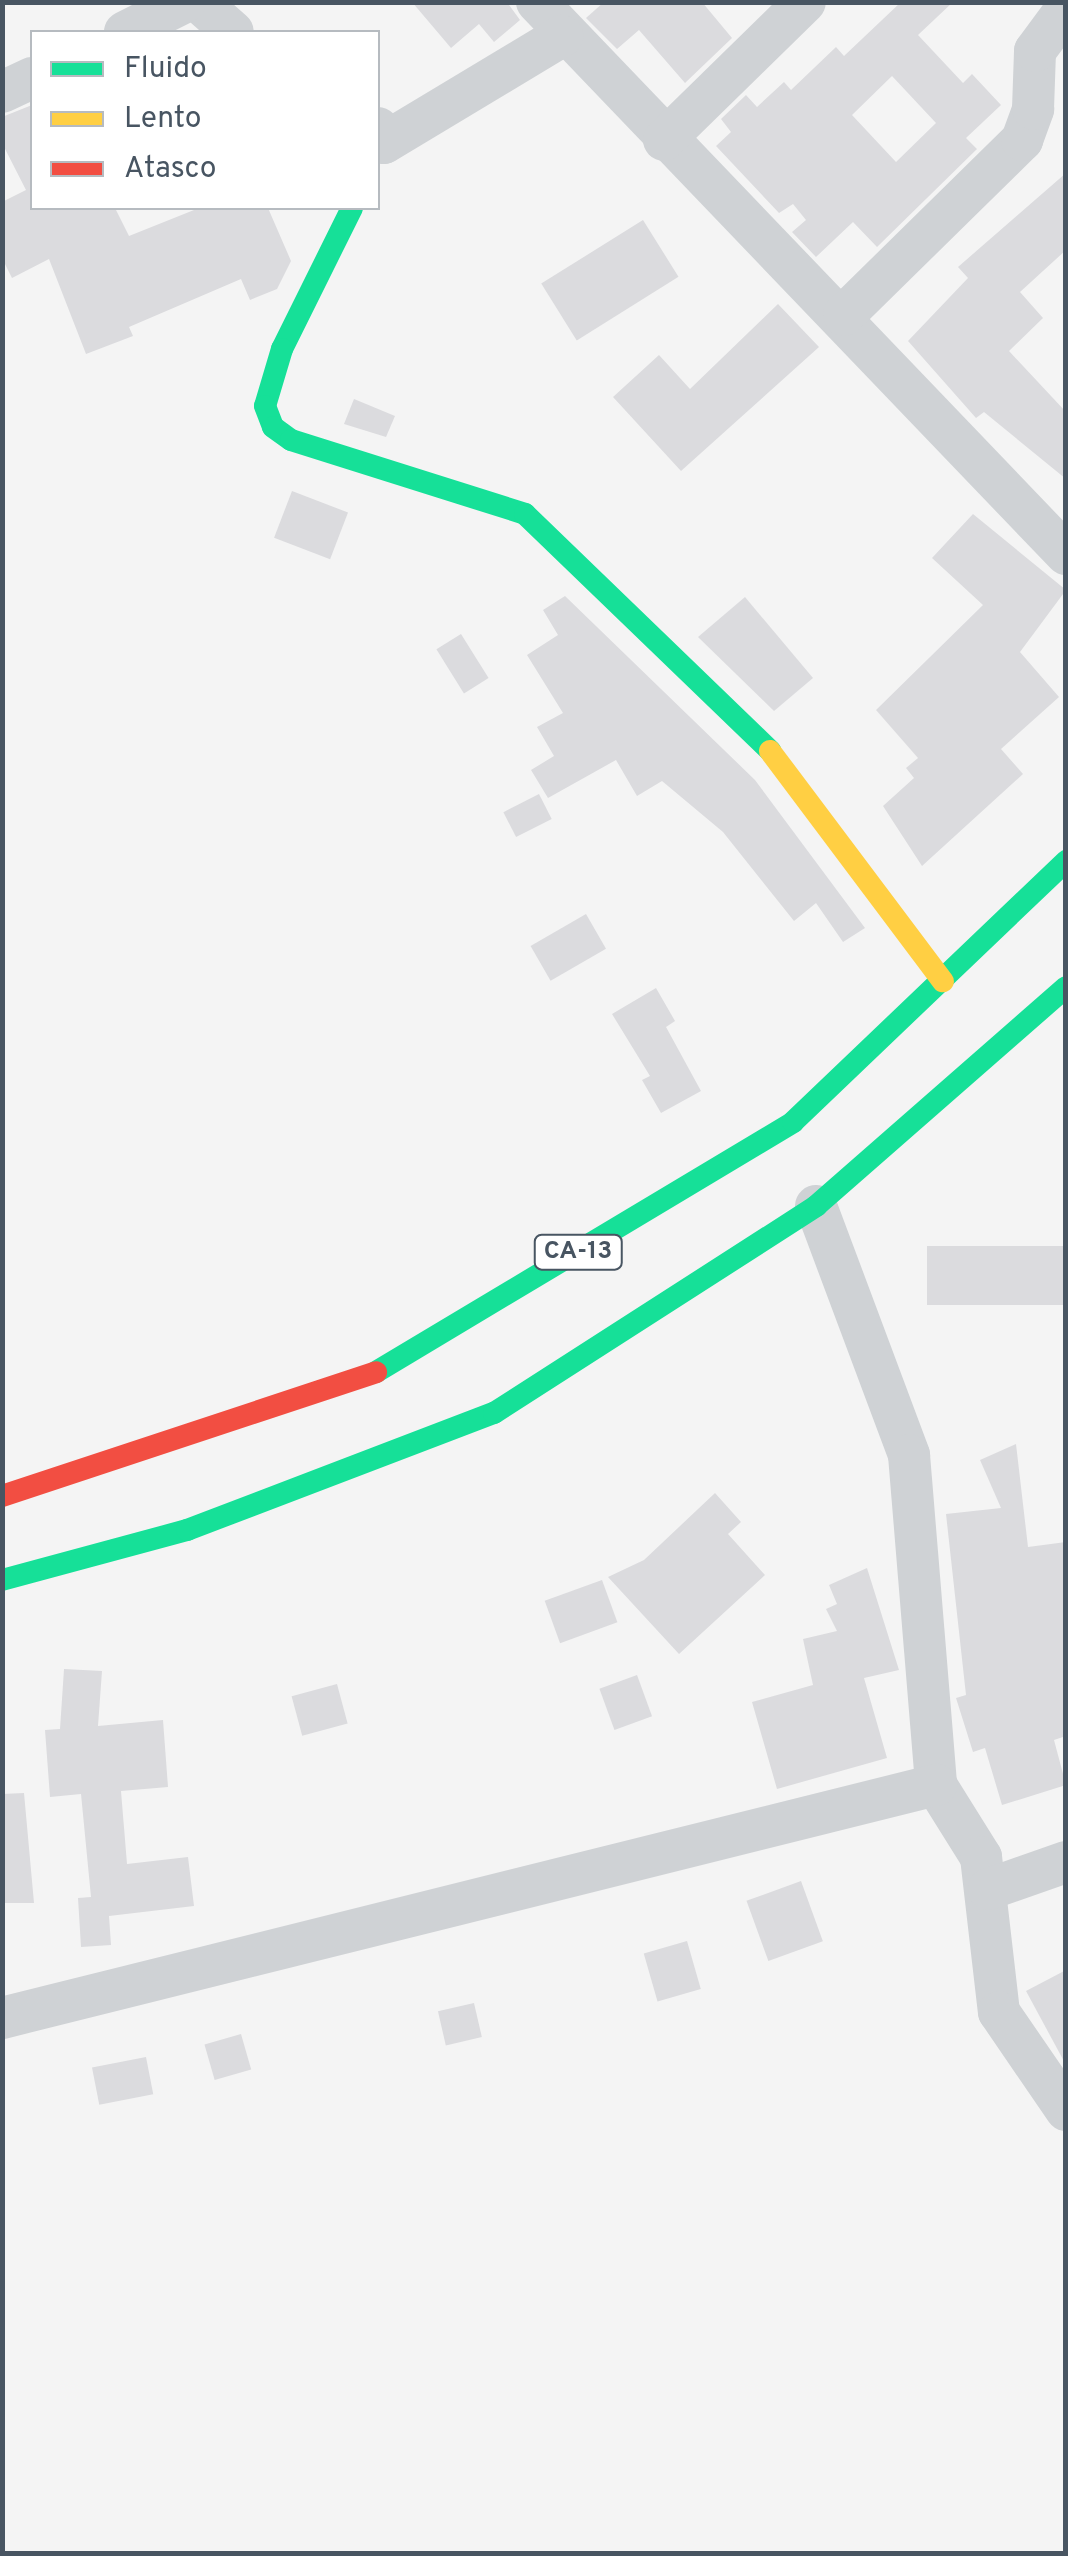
<!DOCTYPE html>
<style>
body{margin:0}
#map{position:relative;width:1068px;height:2556px;overflow:hidden;background:#f4f4f4;font-family:Overpass,sans-serif}
div>[style]{position:absolute}
[style*='--x']{left:calc(var(--x)*1px);top:calc(var(--y)*1px);width:calc(var(--w)*1px);rotate:calc(var(--a)*1deg)}
.building>*{inset:0;background:#dbdbde;transform-origin:0 0}
.street>*{height:42px;margin:-21px;padding:0 21px;transform-origin:21px;border-radius:21px;background:#cfd2d5}
.fast>*{height:22px;margin:-11px;padding:0 11px;transform-origin:11px;border-radius:11px;background:#16e098}
.slow>*{height:22px;margin:-11px;padding:0 11px;transform-origin:11px;border-radius:11px;background:#ffcf43}
.jam>*{height:22px;margin:-11px;padding:0 11px;transform-origin:11px;border-radius:11px;background:#f24e42}
span{translate:-50% -50%;white-space:nowrap;text-align:center;line-height:1.15;-webkit-text-stroke:8px #fff;paint-order:stroke}
.shield-label span{padding:2px 8px;background:#fff;border:2px solid;border-radius:8px;-webkit-text-stroke-width:0}
.shield-label{font-size:25px;color:#485562;font-weight:700}
.frame{position:absolute;inset:0;border:5px solid #485562;pointer-events:none}
.legend{position:absolute;left:30px;top:30px;width:350px;height:180px;box-sizing:border-box;background:#fff;border:2px solid #b6bbc0;margin:0;padding:12px 18px;list-style:none;font-size:30px;color:#485562}
.legend li{display:flex;align-items:center;gap:20px;height:50px}
.legend b{width:50px;border:2px solid #b6bbc0}
</style>
<div id="map">
<div class="building">
<div style="clip-path:polygon(412px 2px,507px 2px,520px 20px,494px 42px,479px 24px,451px 48px)"></div>
<div style="clip-path:polygon(604px 2px,702px 2px,732px 38px,685px 83px,639px 30px,617px 49px,586px 18px)"></div>
<div style="clip-path:polygon(evenodd,901px 2px,953px 2px,918px 35px,963px 83px,972px 74px,1001px 105px,966px 138px,977px 149px,877px 247px,853px 222px,816px 257px,792px 232px,806px 220px,793px 204px,779px 213px,716px 146px,731px 132px,721px 119px,746px 95px,757px 107px,784px 82px,791px 90px,836px 47px,844px 56px,901px 2px,892px 76px,936px 123px,896px 162px,852px 115px,892px 76px)"></div>
<div style="clip-path:polygon(32px 105px,32px 208px,115px 208px,129px 236px,199px 208px,268px 208px,291px 261px,277px 289px,250px 300px,241px 279px,129px 327px,133px 336px,86px 354px,49px 259px,12px 278px,2px 258px,2px 202px,26px 190px,2px 143px,2px 117px)"></div>
<div style="clip-path:polygon(1066px 173px,1066px 250px,1020px 292px,1043px 318px,1009px 351px,1066px 412px,1066px 479px,984px 412px,976px 418px,908px 341px,968px 278px,958px 267px)"></div>
<div style="left:643px;top:220px;width:67px;height:120px;rotate:58deg"></div>
<div style="clip-path:polygon(778px 304px,819px 347px,681px 471px,613px 397px,659px 355px,690px 389px)"></div>
<div style="clip-path:polygon(354px 399px,395px 416px,386px 437px,344px 424px)"></div>
<div style="left:292px;top:491px;width:60px;height:50px;rotate:21deg"></div>
<div style="clip-path:polygon(973px 514px,1066px 590px,1020px 652px,1059px 697px,1001px 749px,1023px 774px,922px 866px,883px 806px,914px 778px,906px 768px,918px 758px,876px 710px,983px 605px,932px 558px)"></div>
<div style="clip-path:polygon(565px 596px,755px 780px,865px 928px,843px 942px,816px 903px,794px 921px,723px 832px,662px 781px,637px 796px,616px 760px,548px 798px,531px 770px,554px 756px,537px 727px,563px 713px,527px 655px,558px 635px,543px 610px)"></div>
<div style="clip-path:polygon(745px 597px,813px 678px,774px 711px,698px 637px)"></div>
<div style="left:461px;top:634px;width:52px;height:29px;rotate:58deg"></div>
<div style="left:539px;top:794px;width:28px;height:40px;rotate:63deg"></div>
<div style="left:586px;top:914px;width:40px;height:64px;rotate:60deg"></div>
<div style="clip-path:polygon(656px 988px,675px 1021px,666px 1027px,701px 1091px,661px 1113px,642px 1080px,650px 1076px,612px 1014px)"></div>
<div style="left:1066px;top:1246px;width:59px;height:139px;rotate:90deg"></div>
<div style="clip-path:polygon(1016px 1444px,1028px 1547px,1066px 1542px,1066px 1736px,1054px 1740px,1066px 1785px,1002px 1805px,985px 1748px,973px 1752px,956px 1698px,966px 1695px,946px 1514px,1001px 1508px,980px 1460px)"></div>
<div style="clip-path:polygon(715px 1493px,741px 1522px,728px 1534px,765px 1575px,679px 1654px,608px 1577px,644px 1560px)"></div>
<div style="clip-path:polygon(867px 1568px,899px 1670px,864px 1678px,887px 1758px,777px 1789px,752px 1702px,813px 1685px,803px 1639px,837px 1631px,826px 1609px,837px 1604px,829px 1585px)"></div>
<div style="left:602px;top:1580px;width:45px;height:61px;rotate:70deg"></div>
<div style="clip-path:polygon(64px 1669px,102px 1671px,98px 1726px,163px 1720px,168px 1787px,121px 1791px,127px 1864px,188px 1857px,194px 1906px,109px 1916px,111px 1945px,81px 1947px,78px 1898px,91px 1897px,81px 1794px,50px 1797px,45px 1730px,60px 1729px)"></div>
<div style="left:637px;top:1675px;width:44px;height:40px;rotate:70deg"></div>
<div style="left:337px;top:1684px;width:41px;height:47px;rotate:75deg"></div>
<div style="clip-path:polygon(24px 1793px,34px 1903px,2px 1903px,2px 1794px)"></div>
<div style="left:801px;top:1881px;width:64px;height:58px;rotate:70deg"></div>
<div style="left:687px;top:1941px;width:50px;height:45px;rotate:74deg"></div>
<div style="clip-path:polygon(1066px 1970px,1066px 2065px,1026px 1991px)"></div>
<div style="left:474px;top:2003px;width:35px;height:37px;rotate:77deg"></div>
<div style="left:241px;top:2034px;width:37px;height:38px;rotate:74deg"></div>
<div style="left:146px;top:2057px;width:38px;height:55px;rotate:79deg"></div>
</div>
<div class="street">
<div style="--x:199;--y:2;--w:45;--a:41.4"></div>
<div style="--x:537;--y:2;--w:765;--a:46.22"></div>
<div style="--x:125;--y:32;--w:67;--a:-26.6"></div>
<div style="--x:2;--y:92;--w:33;--a:-25"></div>
<div style="--x:378;--y:128;--w:16;--a:68"></div>
<div style="--x:384;--y:143;--w:208;--a:-31"></div>
<div style="--x:664;--y:140;--w:197;--a:-44.4"></div>
<div style="--x:844;--y:315;--w:250;--a:-44.5"></div>
<div style="--x:1022;--y:140;--w:33;--a:-70"></div>
<div style="--x:1033;--y:109;--w:58;--a:-88"></div>
<div style="--x:1035;--y:51;--w:52;--a:-53.6"></div>
<div style="--x:816;--y:1206;--w:266;--a:69.5"></div>
<div style="--x:909;--y:1455;--w:331;--a:85.3"></div>
<div style="--x:936;--y:1785;--w:85;--a:58"></div>
<div style="--x:981;--y:1857;--w:156;--a:83.4"></div>
<div style="--x:999;--y:2012;--w:119;--a:55.6"></div>
<div style="--x:989;--y:1889;--w:82;--a:-19.3"></div>
<div style="--x:2;--y:2018;--w:963;--a:-14.01"></div>
</div>
<div class="fast">
<div style="--x:352;--y:208;--w:157;--a:116.4"></div>
<div style="--x:282;--y:349;--w:59;--a:106.6"></div>
<div style="--x:265;--y:406;--w:22;--a:69"></div>
<div style="--x:273;--y:427;--w:22;--a:36"></div>
<div style="--x:291;--y:440;--w:245;--a:17.5"></div>
<div style="--x:525;--y:514;--w:341;--a:44"></div>
<div style="--x:376;--y:1372;--w:486;--a:-30.9"></div>
<div style="--x:793;--y:1122;--w:378;--a:-43.7"></div>
<div style="--x:2;--y:1580;--w:192;--a:-15.1"></div>
<div style="--x:187;--y:1530;--w:329;--a:-20.9"></div>
<div style="--x:494;--y:1413;--w:383;--a:-32.7"></div>
<div style="--x:816;--y:1206;--w:332;--a:-41.2"></div>
</div>
<div class="slow">
<div style="--x:770;--y:751;--w:288;--a:53.1"></div>
</div>
<div class="jam">
<div style="--x:2;--y:1496;--w:394;--a:-18.3"></div>
</div>
<div class="shield-label">
<span style="left:578px;top:1252px">CA-13</span>
</div>
<div class="frame"></div>
<ul class="legend">
<li><b style="height:12px;background:#16e098"></b>Fluido</li>
<li><b style="height:12px;background:#ffcf43"></b>Lento</li>
<li><b style="height:12px;background:#f24e42"></b>Atasco</li>
</ul>
</div>
